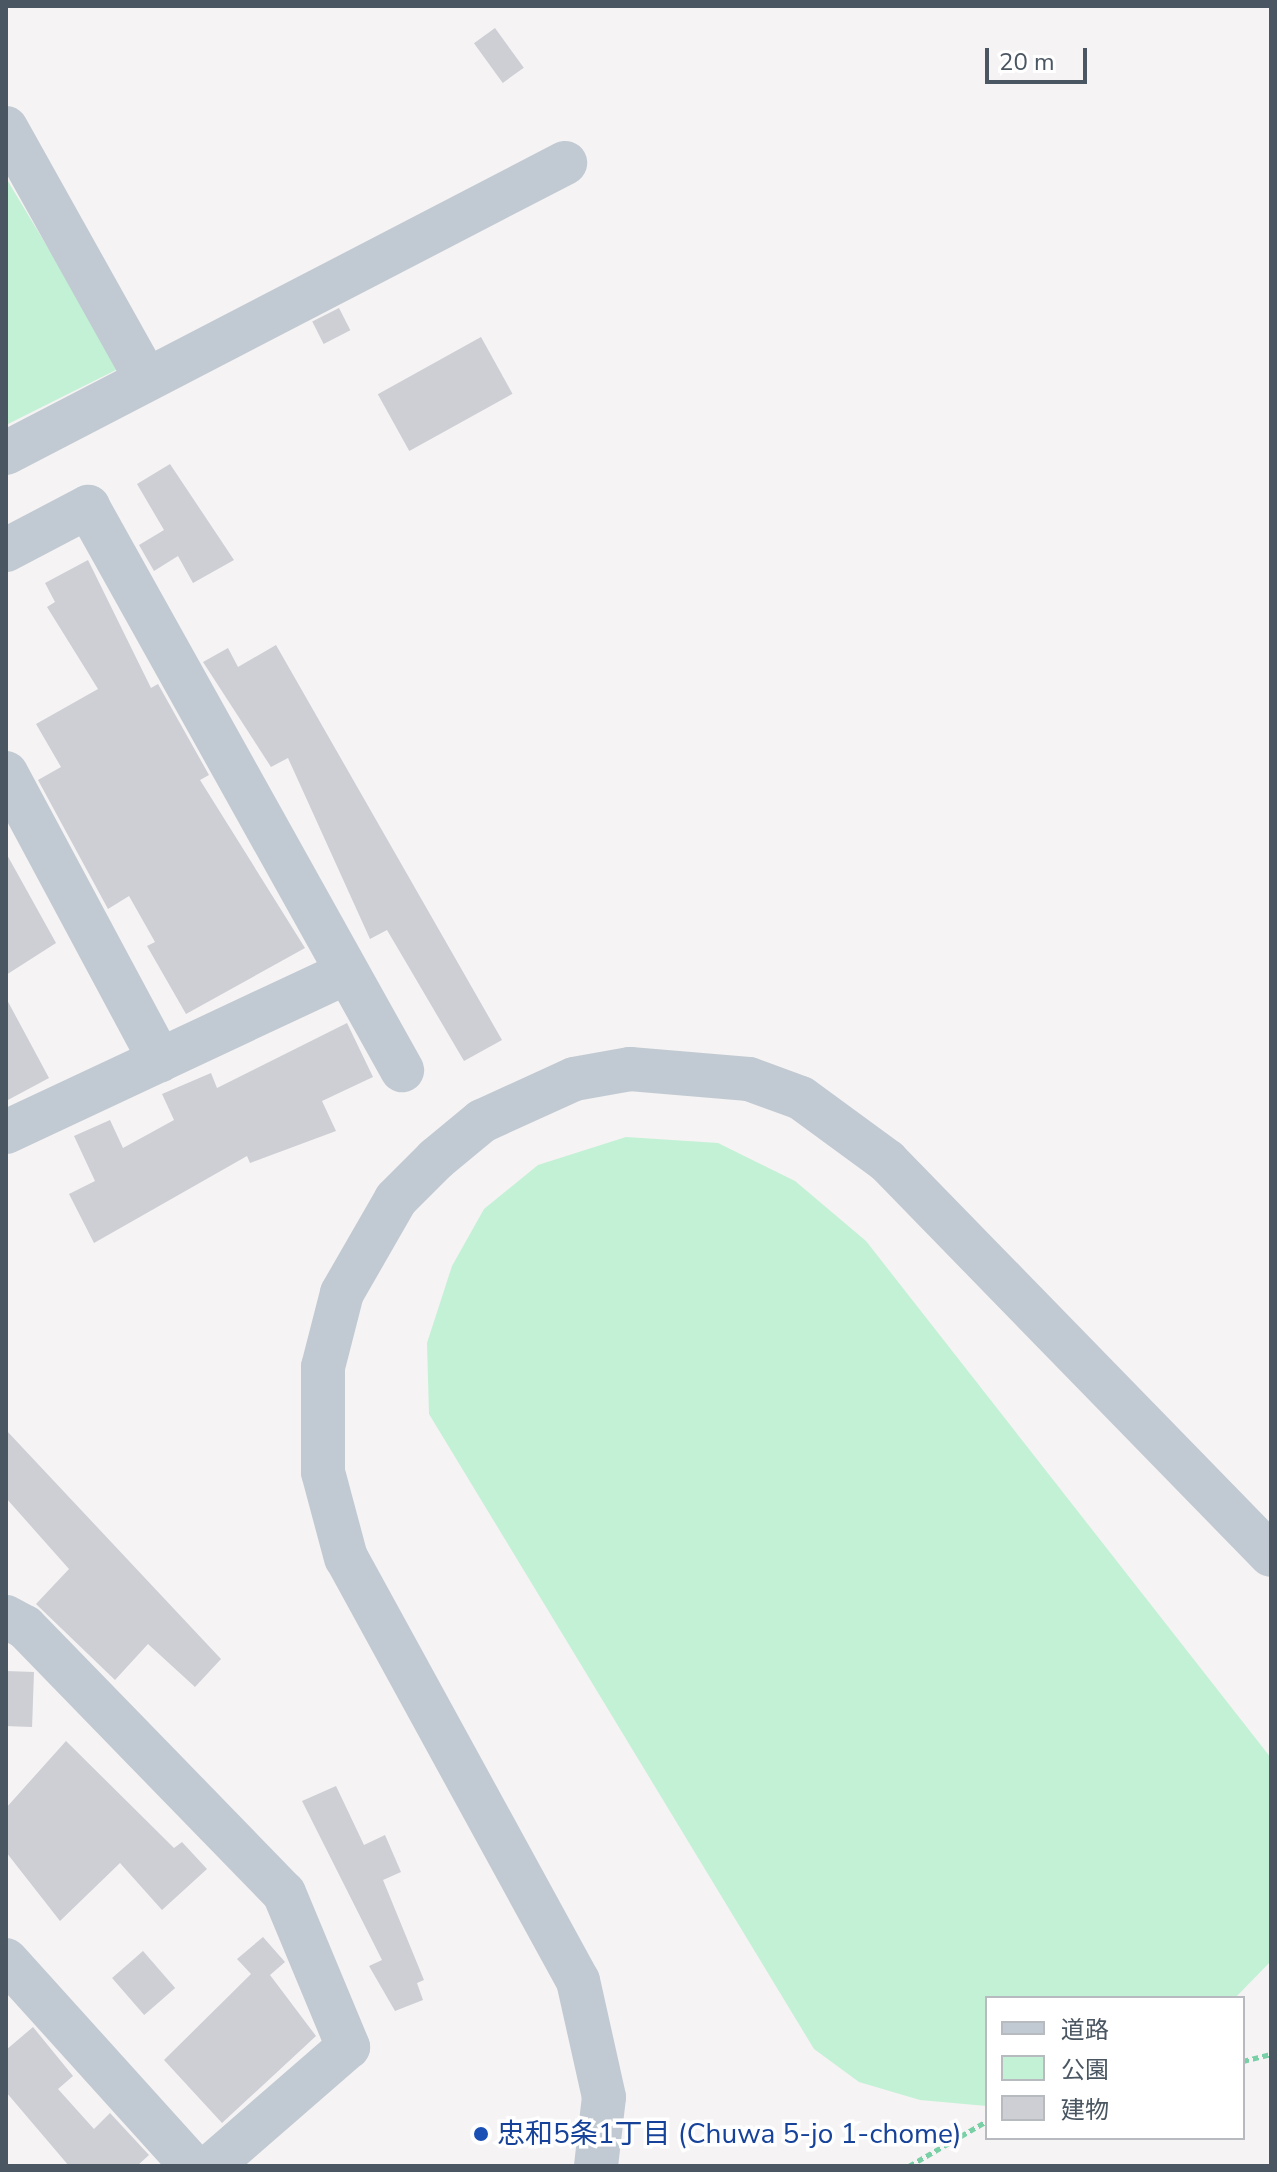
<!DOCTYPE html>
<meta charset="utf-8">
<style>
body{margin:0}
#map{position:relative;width:1277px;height:2172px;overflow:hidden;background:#f5f3f3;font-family:"Nunito Sans","Noto Sans JP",sans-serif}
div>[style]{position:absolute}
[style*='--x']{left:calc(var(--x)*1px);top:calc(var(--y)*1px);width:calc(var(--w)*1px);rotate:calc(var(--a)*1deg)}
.green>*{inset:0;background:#c3f1d5}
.building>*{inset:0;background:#cdcfd5;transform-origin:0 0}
.path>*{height:5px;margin-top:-2.5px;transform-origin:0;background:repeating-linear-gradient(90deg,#7ad0a6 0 6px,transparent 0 10px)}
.minor>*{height:44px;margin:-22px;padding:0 22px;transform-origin:22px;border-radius:22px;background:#c1cad2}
.dots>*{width:22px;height:22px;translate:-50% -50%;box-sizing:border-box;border:4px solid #fff;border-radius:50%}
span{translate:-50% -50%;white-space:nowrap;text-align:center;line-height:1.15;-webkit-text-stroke:7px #fff;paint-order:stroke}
.transit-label{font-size:28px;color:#164399}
.left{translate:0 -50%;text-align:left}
.frame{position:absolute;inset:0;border:8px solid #4a5661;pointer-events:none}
.legend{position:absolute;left:985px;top:1996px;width:260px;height:144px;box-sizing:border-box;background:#fff;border:2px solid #b7bbc0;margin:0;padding:10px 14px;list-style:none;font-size:24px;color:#4a5661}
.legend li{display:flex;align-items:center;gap:16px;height:40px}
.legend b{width:40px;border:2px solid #b7bbc0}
.scale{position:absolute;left:985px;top:48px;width:102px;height:36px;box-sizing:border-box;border:4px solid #4a5661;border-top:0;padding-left:10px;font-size:24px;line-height:28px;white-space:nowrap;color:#4a5661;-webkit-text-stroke:6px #fff;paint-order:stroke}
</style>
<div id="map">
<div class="green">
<div style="clip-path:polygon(6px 178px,120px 368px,6px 425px)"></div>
<div style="clip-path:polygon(626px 1137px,718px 1143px,795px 1181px,866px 1241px,1271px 1758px,1271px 1961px,1235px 1998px,987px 1998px,987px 2106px,920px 2100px,859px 2082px,814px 2049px,429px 1414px,427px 1343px,452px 1266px,484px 1209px,538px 1165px)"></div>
</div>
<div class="building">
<div style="left:495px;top:28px;width:49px;height:26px;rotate:54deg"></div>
<div style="left:339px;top:308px;width:25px;height:30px;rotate:63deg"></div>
<div style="left:481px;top:337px;width:65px;height:118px;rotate:61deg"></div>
<div style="clip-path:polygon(170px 464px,234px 560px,193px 583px,178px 556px,154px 571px,139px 545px,164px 530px,137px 484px)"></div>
<div style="clip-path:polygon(88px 560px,151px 688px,158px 684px,209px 775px,200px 780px,305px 948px,186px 1014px,147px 946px,155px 942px,129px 896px,108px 909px,38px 780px,61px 767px,36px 724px,98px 689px,47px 607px,55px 602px,45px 583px)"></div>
<div style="clip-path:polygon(276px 645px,502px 1040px,464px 1061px,387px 930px,370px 939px,288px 758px,271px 767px,203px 662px,228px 648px,238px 667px)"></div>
<div style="clip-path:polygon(6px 853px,56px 943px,6px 975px)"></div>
<div style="clip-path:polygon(6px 998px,49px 1078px,6px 1101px)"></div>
<div style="clip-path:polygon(347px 1023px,373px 1077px,322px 1101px,336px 1131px,250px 1163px,247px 1156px,94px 1243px,69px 1194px,95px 1181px,74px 1136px,110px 1120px,123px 1148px,174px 1120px,162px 1094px,211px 1073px,217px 1088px)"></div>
<div style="clip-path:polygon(6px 1430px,221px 1659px,195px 1687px,148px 1644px,115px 1680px,36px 1604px,69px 1569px,6px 1498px)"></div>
<div style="left:6px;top:1671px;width:28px;height:55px;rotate:2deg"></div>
<div style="clip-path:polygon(66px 1741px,174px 1848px,182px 1842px,207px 1869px,162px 1910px,120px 1863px,60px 1921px,6px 1852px,6px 1808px)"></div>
<div style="clip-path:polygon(336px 1786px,364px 1845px,385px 1835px,401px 1872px,383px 1880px,424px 1980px,417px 1983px,423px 2000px,395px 2011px,369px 1966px,382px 1960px,302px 1801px)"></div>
<div style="clip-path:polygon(263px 1937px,285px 1962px,270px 1975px,316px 2036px,222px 2123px,164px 2060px,251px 1974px,237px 1959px)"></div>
<div style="left:143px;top:1951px;width:49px;height:41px;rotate:49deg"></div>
<div style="clip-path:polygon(33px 2027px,73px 2076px,58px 2089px,94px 2129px,110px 2113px,149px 2155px,137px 2166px,69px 2166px,6px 2092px,6px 2050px)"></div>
</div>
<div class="path">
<div style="--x:1243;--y:2061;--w:29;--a:-14"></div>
<div style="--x:909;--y:2166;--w:90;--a:-30"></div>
</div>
<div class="minor">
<div style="--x:6;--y:128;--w:287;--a:60.8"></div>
<div style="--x:6;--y:453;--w:630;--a:-27.42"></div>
<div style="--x:6;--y:550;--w:93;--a:-27.7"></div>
<div style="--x:88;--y:507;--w:645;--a:60.85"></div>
<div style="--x:6;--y:773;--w:326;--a:61.8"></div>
<div style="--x:6;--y:1132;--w:374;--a:-25.1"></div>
<div style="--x:6;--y:1617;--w:21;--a:28"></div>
<div style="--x:25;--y:1627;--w:371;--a:45.8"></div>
<div style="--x:284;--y:1893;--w:167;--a:67.4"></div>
<div style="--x:348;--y:2047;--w:181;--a:139"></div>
<div style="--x:6;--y:1960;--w:278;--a:47.9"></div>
<div style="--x:596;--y:2166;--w:69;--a:-83.4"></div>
<div style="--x:604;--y:2097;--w:119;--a:-102.6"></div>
<div style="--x:578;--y:1981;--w:482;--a:-118.7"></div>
<div style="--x:346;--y:1558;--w:89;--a:-105"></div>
<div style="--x:323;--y:1472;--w:105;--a:-90"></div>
<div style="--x:323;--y:1367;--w:76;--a:-75.6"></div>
<div style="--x:342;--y:1293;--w:108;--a:-60.1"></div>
<div style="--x:396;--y:1199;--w:57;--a:-45"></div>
<div style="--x:436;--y:1159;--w:60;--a:-39.6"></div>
<div style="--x:482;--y:1121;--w:101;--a:-24.5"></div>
<div style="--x:574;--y:1079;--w:57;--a:-10.1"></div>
<div style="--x:630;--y:1069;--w:119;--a:4.8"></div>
<div style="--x:749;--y:1079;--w:55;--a:20.1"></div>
<div style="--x:801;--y:1098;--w:107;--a:36.2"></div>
<div style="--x:887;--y:1161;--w:550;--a:45.74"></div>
</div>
<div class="dots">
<div style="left:481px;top:2134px;background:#1a4fb4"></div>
</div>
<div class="transit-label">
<span class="left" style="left:497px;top:2134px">忠和5条1丁目 (Chuwa 5-jo 1-chome)</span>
</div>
<div class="frame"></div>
<ul class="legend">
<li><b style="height:10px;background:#c1cad2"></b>道路</li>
<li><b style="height:22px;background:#c3f1d5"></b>公園</li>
<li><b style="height:22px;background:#cdcfd5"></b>建物</li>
</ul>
<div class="scale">20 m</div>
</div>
